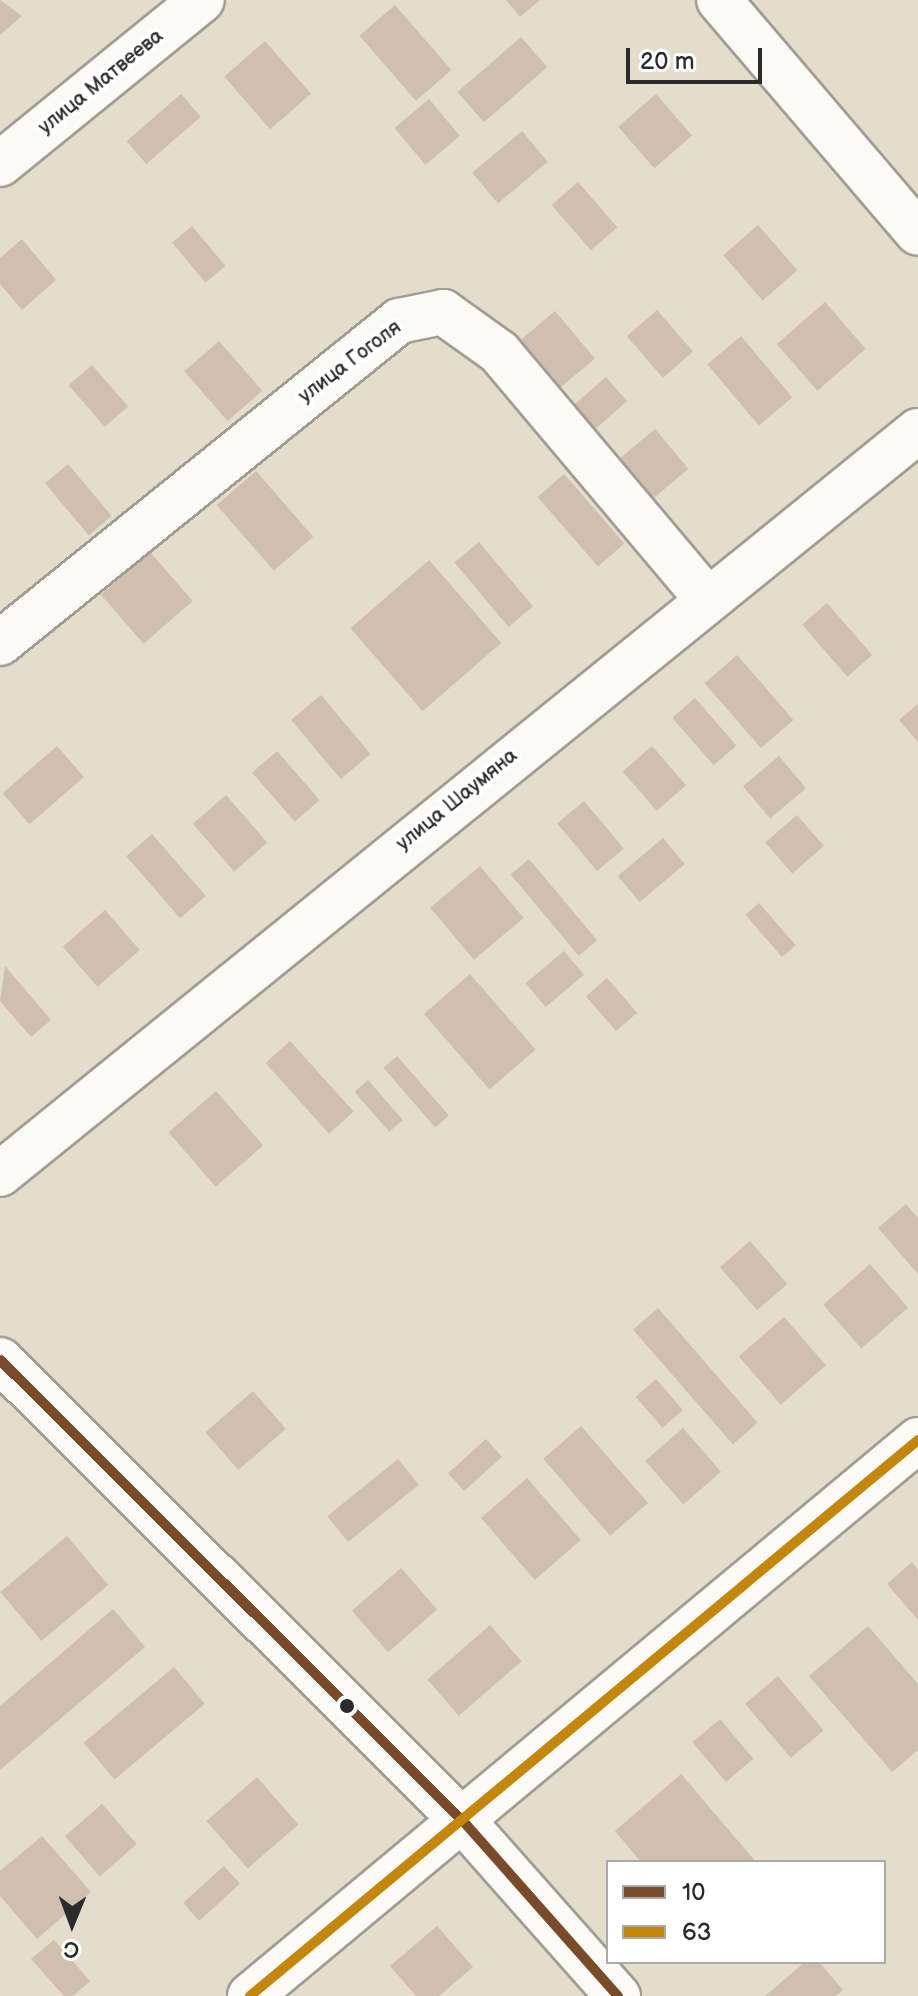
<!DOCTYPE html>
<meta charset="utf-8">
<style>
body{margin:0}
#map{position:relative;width:918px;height:1996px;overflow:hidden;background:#e4ddcc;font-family:"Balsamiq Sans",sans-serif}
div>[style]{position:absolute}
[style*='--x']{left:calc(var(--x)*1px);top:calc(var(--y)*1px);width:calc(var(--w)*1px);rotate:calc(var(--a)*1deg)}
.building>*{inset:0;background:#d0beaf;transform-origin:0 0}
.roads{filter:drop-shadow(2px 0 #a19d93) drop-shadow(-2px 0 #a19d93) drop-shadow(0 2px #a19d93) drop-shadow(0 -2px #a19d93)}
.minor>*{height:44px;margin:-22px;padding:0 22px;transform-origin:22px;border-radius:22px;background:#fbfaf7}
.tertiary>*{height:44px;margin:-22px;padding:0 22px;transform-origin:22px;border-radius:22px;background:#fbfaf7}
.bus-1>*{height:10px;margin:-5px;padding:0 5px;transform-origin:5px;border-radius:5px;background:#7a4b2a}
.bus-2>*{height:10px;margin:-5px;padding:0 5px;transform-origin:5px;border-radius:5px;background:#c4870b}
.dots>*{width:22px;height:22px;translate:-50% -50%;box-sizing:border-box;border:4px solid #fff;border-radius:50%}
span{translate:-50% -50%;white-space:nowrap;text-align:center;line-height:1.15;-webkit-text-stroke:8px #fff;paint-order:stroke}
.street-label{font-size:20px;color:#2b2b2b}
.legend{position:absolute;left:606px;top:1860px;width:280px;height:104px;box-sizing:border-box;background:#fff;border:2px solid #aaa;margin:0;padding:10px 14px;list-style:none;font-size:24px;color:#2b2b2b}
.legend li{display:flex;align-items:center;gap:16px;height:40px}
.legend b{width:40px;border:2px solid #aaa}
.north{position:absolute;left:32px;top:1884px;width:80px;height:80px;-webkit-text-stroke:6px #fff;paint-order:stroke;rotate:181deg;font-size:22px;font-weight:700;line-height:32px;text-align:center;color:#2b2b2b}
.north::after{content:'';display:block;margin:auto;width:28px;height:36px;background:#2b2b2b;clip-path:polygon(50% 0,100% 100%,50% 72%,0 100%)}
.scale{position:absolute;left:626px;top:48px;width:136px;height:36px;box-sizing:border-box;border:4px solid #2b2b2b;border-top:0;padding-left:10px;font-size:24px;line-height:28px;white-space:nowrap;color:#2b2b2b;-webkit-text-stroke:6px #fff;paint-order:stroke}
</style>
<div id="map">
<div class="building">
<div style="clip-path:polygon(0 0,22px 16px,0 35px)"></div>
<div style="clip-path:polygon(506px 0,540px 0,520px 17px)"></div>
<div style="left:395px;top:5px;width:86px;height:47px;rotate:49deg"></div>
<div style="left:521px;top:37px;width:40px;height:84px;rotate:49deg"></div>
<div style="left:265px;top:41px;width:70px;height:54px;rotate:49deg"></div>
<div style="left:181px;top:94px;width:30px;height:72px;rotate:49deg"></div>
<div style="left:656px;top:94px;width:55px;height:50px;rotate:49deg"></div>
<div style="left:429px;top:99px;width:48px;height:45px;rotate:50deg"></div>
<div style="left:522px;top:131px;width:40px;height:65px;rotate:50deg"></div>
<div style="left:578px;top:182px;width:60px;height:35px;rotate:49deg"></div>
<div style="left:758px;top:225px;width:60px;height:46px;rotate:49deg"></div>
<div style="left:192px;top:226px;width:52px;height:26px;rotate:50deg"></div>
<div style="clip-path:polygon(22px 239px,56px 280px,22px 310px,0 284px,0 258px)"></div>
<div style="left:825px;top:302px;width:62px;height:64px;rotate:49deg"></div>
<div style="left:657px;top:310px;width:55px;height:40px;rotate:49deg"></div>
<div style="left:555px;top:311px;width:62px;height:47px;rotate:50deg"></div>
<div style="left:741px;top:336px;width:80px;height:44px;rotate:50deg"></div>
<div style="left:219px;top:341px;width:66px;height:46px;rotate:49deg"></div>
<div style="left:92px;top:365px;width:55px;height:31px;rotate:49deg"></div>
<div style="left:606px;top:377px;width:32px;height:50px;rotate:49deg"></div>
<div style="left:655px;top:429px;width:52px;height:48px;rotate:50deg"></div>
<div style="left:68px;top:464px;width:68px;height:30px;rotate:50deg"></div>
<div style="left:256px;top:471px;width:87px;height:52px;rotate:49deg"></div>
<div style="left:564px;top:474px;width:92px;height:35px;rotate:49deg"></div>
<div style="left:479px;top:542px;width:84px;height:32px;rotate:50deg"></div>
<div style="left:150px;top:552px;width:65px;height:65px;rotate:49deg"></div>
<div style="left:429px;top:560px;width:110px;height:104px;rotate:49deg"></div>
<div style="left:827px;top:603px;width:69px;height:33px;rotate:49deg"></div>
<div style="left:737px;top:655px;width:86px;height:43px;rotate:49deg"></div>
<div style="left:321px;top:695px;width:77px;height:39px;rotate:50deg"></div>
<div style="left:695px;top:698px;width:63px;height:30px;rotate:49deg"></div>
<div style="clip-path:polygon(918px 704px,918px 742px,899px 720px)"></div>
<div style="left:57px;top:746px;width:41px;height:72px;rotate:49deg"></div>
<div style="left:652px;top:746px;width:52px;height:39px;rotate:49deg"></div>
<div style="left:277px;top:751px;width:65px;height:33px;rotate:49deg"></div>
<div style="left:779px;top:756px;width:42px;height:47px;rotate:50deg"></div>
<div style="left:226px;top:795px;width:63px;height:44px;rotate:49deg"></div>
<div style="left:584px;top:801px;width:62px;height:35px;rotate:50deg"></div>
<div style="left:797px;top:815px;width:41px;height:42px;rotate:49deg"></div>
<div style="left:152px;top:834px;width:82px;height:34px;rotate:49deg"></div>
<div style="left:663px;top:838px;width:34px;height:59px;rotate:50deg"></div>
<div style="left:529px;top:859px;width:106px;height:24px;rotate:50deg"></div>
<div style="left:480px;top:866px;width:68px;height:65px;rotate:50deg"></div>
<div style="left:759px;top:903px;width:56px;height:18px;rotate:49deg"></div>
<div style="left:105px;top:910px;width:53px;height:56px;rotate:49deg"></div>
<div style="left:564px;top:951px;width:31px;height:50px;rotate:50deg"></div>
<div style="clip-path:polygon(5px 966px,51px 1020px,31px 1037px,0 1001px)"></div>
<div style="left:470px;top:974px;width:100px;height:61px;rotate:49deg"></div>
<div style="left:607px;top:978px;width:46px;height:28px;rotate:49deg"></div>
<div style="left:290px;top:1041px;width:95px;height:33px;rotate:48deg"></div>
<div style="left:397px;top:1056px;width:79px;height:18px;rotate:49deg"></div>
<div style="left:368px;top:1080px;width:53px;height:18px;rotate:49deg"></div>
<div style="left:216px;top:1091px;width:72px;height:63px;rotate:49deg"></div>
<div style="clip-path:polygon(906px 1204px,918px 1218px,918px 1274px,878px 1228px)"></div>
<div style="left:750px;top:1241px;width:57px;height:40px;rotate:49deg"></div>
<div style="left:870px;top:1264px;width:58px;height:62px;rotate:49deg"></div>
<div style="left:658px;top:1308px;width:152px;height:33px;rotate:49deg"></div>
<div style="left:784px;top:1317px;width:64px;height:60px;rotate:49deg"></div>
<div style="left:656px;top:1379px;width:41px;height:27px;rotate:49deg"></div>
<div style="left:253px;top:1391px;width:50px;height:63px;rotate:49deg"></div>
<div style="left:581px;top:1426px;width:102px;height:50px;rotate:49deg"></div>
<div style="left:683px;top:1428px;width:58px;height:50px;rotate:49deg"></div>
<div style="left:486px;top:1439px;width:24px;height:51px;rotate:48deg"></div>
<div style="left:398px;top:1459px;width:33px;height:91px;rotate:51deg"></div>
<div style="left:527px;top:1478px;width:82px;height:61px;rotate:49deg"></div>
<div style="left:67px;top:1536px;width:64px;height:87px;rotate:50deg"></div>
<div style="clip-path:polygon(912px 1562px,918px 1570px,918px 1620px,887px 1584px)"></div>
<div style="left:401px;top:1568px;width:55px;height:65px;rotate:49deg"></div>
<div style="clip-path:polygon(113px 1609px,145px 1647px,0 1770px,0 1706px)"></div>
<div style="left:490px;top:1625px;width:48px;height:83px;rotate:49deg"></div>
<div style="clip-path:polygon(868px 1626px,918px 1684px,918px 1750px,892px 1772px,809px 1676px)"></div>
<div style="left:174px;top:1667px;width:48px;height:118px;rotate:50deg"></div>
<div style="left:778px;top:1676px;width:71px;height:43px;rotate:50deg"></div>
<div style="left:720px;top:1719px;width:52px;height:36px;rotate:50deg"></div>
<div style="clip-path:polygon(681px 1774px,756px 1862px,641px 1862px,615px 1831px)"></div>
<div style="left:257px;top:1777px;width:63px;height:67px;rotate:49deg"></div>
<div style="left:102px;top:1804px;width:53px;height:49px;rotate:49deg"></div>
<div style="clip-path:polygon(42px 1836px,91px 1892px,37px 1939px,0 1896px,0 1871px)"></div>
<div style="left:224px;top:1866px;width:24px;height:55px;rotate:48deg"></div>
<div style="clip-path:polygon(437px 1926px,473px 1967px,439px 1996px,416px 1996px,390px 1966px)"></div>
<div style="clip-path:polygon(54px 1940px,90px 1981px,73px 1996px,64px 1996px,31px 1959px)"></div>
<div style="clip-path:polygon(805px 1962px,819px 1962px,843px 1990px,836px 1996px,765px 1996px)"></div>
</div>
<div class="roads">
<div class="minor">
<div style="--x:719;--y:0;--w:306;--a:49.5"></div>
<div style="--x:0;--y:164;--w:260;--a:-39.1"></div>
<div style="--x:0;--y:643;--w:513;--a:-38.9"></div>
<div style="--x:399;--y:321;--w:45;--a:-11.6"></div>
<div style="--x:443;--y:312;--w:69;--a:35.5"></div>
<div style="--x:499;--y:352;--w:320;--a:49.9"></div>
<div style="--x:0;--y:1174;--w:1181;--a:-38.99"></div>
<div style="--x:0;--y:1360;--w:653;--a:44.88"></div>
<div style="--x:463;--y:1821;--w:234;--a:48.5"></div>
</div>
<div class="tertiary">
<div style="--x:250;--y:1996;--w:869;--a:-39.77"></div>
</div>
</div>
<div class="bus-1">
<div style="--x:0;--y:1360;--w:653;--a:44.88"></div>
<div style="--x:463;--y:1821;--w:234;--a:48.5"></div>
</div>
<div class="bus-2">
<div style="--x:250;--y:1996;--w:869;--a:-39.77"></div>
</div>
<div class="dots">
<div style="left:347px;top:1706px;background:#2b2b2b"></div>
</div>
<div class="street-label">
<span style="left:101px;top:82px;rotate:-39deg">улица Матвеева</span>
<span style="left:350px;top:362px;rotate:-37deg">улица Гоголя</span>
<span style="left:457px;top:800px;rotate:-39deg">улица Шаумяна</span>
</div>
<ul class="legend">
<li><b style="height:10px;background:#7a4b2a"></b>10</li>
<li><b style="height:10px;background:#c4870b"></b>63</li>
</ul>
<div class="north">С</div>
<div class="scale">20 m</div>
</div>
